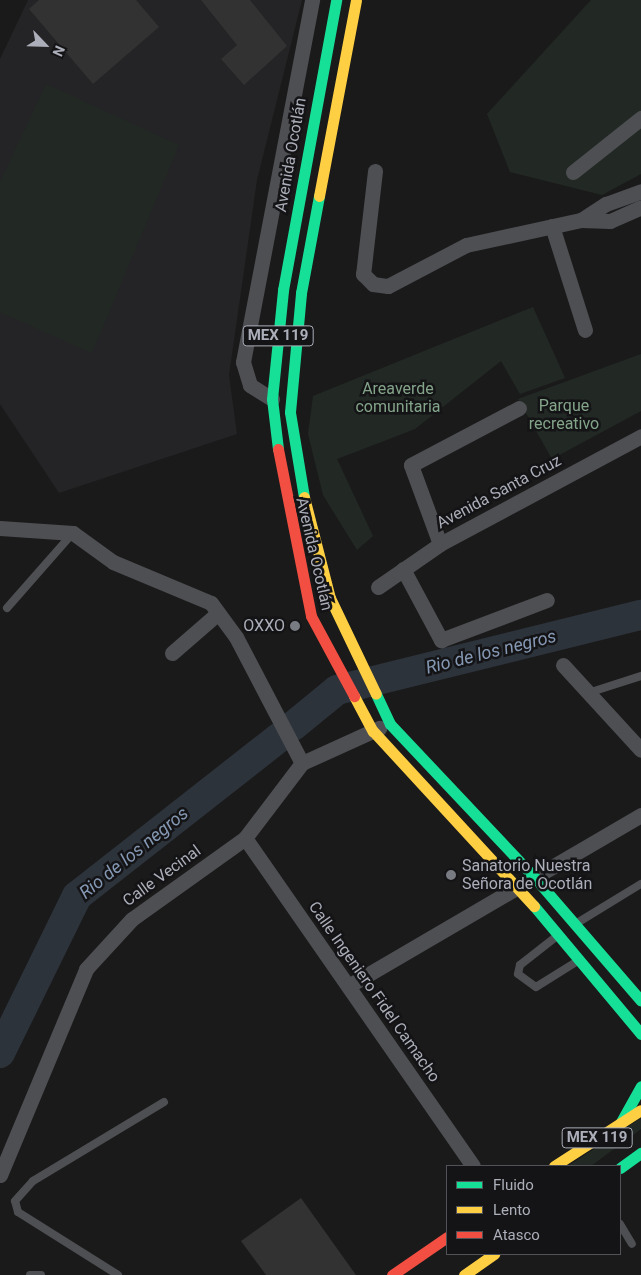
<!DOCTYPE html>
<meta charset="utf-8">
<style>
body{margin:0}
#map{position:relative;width:641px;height:1275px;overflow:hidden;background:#1a1a1a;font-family:Roboto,sans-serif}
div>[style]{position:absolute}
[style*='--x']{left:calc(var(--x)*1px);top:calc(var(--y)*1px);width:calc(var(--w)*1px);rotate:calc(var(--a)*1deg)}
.built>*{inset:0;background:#242426}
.green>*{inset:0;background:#222924}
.river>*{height:30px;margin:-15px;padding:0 15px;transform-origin:15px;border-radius:15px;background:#2d333b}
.building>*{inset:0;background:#323232}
.lane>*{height:8px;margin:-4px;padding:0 4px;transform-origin:4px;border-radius:4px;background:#4e4f53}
.street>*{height:15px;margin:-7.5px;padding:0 7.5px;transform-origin:7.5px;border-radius:7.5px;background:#4e4f53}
.fast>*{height:11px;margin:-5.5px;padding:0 5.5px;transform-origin:5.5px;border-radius:5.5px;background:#16e098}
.slow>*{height:11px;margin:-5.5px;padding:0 5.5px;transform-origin:5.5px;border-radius:5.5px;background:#ffcf43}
.jam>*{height:11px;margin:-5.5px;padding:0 5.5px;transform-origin:5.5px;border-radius:5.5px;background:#f24e42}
.dots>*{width:14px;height:14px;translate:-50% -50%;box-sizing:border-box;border:2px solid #141416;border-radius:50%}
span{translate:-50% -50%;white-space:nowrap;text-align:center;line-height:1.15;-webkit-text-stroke:5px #141416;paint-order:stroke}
.shield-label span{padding:1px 4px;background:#141416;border:1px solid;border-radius:4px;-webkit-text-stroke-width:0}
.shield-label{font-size:15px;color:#acafba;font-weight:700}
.street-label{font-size:16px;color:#acafba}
.park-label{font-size:16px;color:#84a48a}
.poi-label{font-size:16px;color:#acafba}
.right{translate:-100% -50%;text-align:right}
.left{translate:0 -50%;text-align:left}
.water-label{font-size:18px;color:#8598b3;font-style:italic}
.legend{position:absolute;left:446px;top:1165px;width:175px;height:90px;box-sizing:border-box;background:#141416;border:1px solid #515258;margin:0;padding:6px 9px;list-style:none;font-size:15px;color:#acafba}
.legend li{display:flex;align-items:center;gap:10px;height:25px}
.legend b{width:25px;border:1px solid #515258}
.north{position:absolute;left:20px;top:20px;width:50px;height:50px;-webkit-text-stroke:4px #141416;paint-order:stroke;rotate:114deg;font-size:14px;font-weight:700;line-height:20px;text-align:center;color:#acafba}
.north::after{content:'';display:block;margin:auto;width:18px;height:22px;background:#acafba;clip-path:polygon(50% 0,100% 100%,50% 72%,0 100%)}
</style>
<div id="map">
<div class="built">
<div style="clip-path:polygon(28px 0,302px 0,257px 180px,229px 375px,237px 434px,59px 493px,0 404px,0 59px)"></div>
</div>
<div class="green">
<div style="clip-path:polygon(591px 0,641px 0,641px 174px,602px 195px,510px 172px,487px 114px)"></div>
<div style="clip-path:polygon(46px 84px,179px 145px,92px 353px,0 312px,0 182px)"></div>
<div style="clip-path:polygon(533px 307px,565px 378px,520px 394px,501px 361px,415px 429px,337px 459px,373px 536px,357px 550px,323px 495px,308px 434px,313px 396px)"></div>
<div style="clip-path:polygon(641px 354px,641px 411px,552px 459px,518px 399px)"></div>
<div style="clip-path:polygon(641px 1118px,641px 1129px,591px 1166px,568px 1166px)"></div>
</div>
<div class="river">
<div style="--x:293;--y:726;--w:57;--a:-39.3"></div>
<div style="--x:337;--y:690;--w:313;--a:-13.9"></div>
<div style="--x:0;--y:1053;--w:175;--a:-63.9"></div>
<div style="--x:77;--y:896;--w:258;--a:-38.1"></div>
</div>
<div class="building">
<div style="clip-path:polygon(39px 0,136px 0,159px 27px,93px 84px,29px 9px)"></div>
<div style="clip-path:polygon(201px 0,250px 0,287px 46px,244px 85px,221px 59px,237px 45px)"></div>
<div style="clip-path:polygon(301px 1198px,356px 1275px,266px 1275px,241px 1241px)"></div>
</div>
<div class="lane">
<div style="--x:7;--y:608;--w:100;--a:-48.7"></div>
<div style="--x:588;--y:693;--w:56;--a:-17.8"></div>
<div style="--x:577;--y:923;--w:75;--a:-31.4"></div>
<div style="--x:557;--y:936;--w:47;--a:141.9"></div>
<div style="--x:520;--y:965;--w:9;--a:103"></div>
<div style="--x:518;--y:974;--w:22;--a:36"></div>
<div style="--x:536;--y:987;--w:47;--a:-32"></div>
<div style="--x:620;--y:1224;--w:23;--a:59"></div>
<div style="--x:30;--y:1275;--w:11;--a:0"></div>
<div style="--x:118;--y:1275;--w:118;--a:-147.8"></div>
<div style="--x:18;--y:1212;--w:11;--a:-105"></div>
<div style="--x:15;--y:1201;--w:27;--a:-48"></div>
<div style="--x:33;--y:1181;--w:153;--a:-31.1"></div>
</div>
<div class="street">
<div style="--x:375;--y:171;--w:104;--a:96.6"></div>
<div style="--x:363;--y:274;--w:14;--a:45"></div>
<div style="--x:373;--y:284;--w:15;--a:8"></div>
<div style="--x:388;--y:286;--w:88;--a:-27.7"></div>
<div style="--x:466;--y:245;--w:118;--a:-12.3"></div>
<div style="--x:581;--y:220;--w:29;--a:2"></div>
<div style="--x:610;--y:221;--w:34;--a:-24"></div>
<div style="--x:573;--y:172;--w:87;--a:-38.5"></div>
<div style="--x:581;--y:220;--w:30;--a:-33"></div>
<div style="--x:606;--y:204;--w:37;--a:-20"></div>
<div style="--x:552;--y:226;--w:109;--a:72.4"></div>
<div style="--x:272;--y:399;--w:26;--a:-148"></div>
<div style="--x:250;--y:385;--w:24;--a:-107"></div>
<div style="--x:243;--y:362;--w:369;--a:-79.2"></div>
<div style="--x:0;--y:528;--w:73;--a:3.9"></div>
<div style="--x:73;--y:533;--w:49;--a:35.9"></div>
<div style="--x:113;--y:562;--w:106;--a:22.7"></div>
<div style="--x:211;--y:603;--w:42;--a:53.7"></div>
<div style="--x:236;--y:637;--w:142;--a:62.4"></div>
<div style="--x:440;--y:544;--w:84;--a:-110.2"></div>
<div style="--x:411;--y:465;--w:122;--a:-27.8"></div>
<div style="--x:403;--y:569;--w:81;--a:61.8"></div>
<div style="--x:441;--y:640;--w:113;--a:-20.7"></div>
<div style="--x:378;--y:587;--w:75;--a:-34.7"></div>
<div style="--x:440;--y:544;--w:228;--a:-28.2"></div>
<div style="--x:172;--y:653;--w:61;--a:-41"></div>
<div style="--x:563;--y:665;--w:115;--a:47.5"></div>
<div style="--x:245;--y:838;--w:399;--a:55.2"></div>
<div style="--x:350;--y:985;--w:337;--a:-30.3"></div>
<div style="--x:0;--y:1175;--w:223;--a:-67.3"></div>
<div style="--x:86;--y:969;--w:68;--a:-47.4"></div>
<div style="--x:132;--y:919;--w:139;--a:-35.6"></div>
<div style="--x:245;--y:838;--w:94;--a:-52.8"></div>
<div style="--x:302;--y:763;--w:85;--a:-24.4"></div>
</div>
<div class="fast">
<div style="--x:278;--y:449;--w:50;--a:-96.8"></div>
<div style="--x:272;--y:399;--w:110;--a:-84.2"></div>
<div style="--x:283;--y:290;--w:295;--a:-79.6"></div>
<div style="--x:304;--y:497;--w:86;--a:-99.4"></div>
<div style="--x:290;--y:412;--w:120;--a:-84.7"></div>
<div style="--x:301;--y:293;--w:99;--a:-79.5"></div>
<div style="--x:376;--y:694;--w:33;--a:65"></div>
<div style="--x:390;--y:724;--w:212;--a:46.7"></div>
<div style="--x:535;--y:878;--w:162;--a:49.2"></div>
<div style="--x:534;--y:906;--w:167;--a:50.1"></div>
<div style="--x:621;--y:1122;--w:41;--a:-60.9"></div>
<div style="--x:620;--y:1168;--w:26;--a:-36"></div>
</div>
<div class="slow">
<div style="--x:319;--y:196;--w:199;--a:-79.3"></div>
<div style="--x:304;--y:497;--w:104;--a:75.6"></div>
<div style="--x:330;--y:598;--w:106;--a:64.4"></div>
<div style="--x:354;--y:696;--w:40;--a:62"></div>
<div style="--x:373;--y:731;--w:238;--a:47.4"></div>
<div style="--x:554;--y:1166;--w:103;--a:-32.8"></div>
<div style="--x:464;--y:1275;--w:37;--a:-35"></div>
</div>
<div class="jam">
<div style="--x:278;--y:449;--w:170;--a:78.8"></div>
<div style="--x:311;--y:616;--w:91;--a:61.7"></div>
<div style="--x:392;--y:1275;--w:67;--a:-34.6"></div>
</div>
<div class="dots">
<div style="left:295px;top:626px;background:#797b82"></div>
<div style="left:451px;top:875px;background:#797b82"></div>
</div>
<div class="shield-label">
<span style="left:278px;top:336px">MEX 119</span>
<span style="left:597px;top:1138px">MEX 119</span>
</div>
<div class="street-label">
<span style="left:291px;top:155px;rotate:-80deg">Avenida Ocotlán</span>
<span style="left:499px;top:492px;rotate:-28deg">Avenida Santa Cruz</span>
<span style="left:314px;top:554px;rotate:77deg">Avenida Ocotlán</span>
<span style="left:162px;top:876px;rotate:-36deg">Calle Vecinal</span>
<span style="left:374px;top:992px;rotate:55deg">Calle Ingeniero Fidel Camacho</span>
</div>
<div class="park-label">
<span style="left:398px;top:398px">Areaverde<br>comunitaria</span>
<span style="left:564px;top:415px">Parque<br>recreativo</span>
</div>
<div class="poi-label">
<span class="right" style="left:285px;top:626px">OXXO</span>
<span class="left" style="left:462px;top:875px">Sanatorio Nuestra<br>Señora de Ocotlán</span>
</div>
<div class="water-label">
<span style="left:491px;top:652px;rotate:-14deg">Rio de los negros</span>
<span style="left:134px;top:853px;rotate:-39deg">Rio de los negros</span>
</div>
<ul class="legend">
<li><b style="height:6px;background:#16e098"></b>Fluido</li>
<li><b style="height:6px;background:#ffcf43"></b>Lento</li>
<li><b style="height:6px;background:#f24e42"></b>Atasco</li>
</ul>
<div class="north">N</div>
</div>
